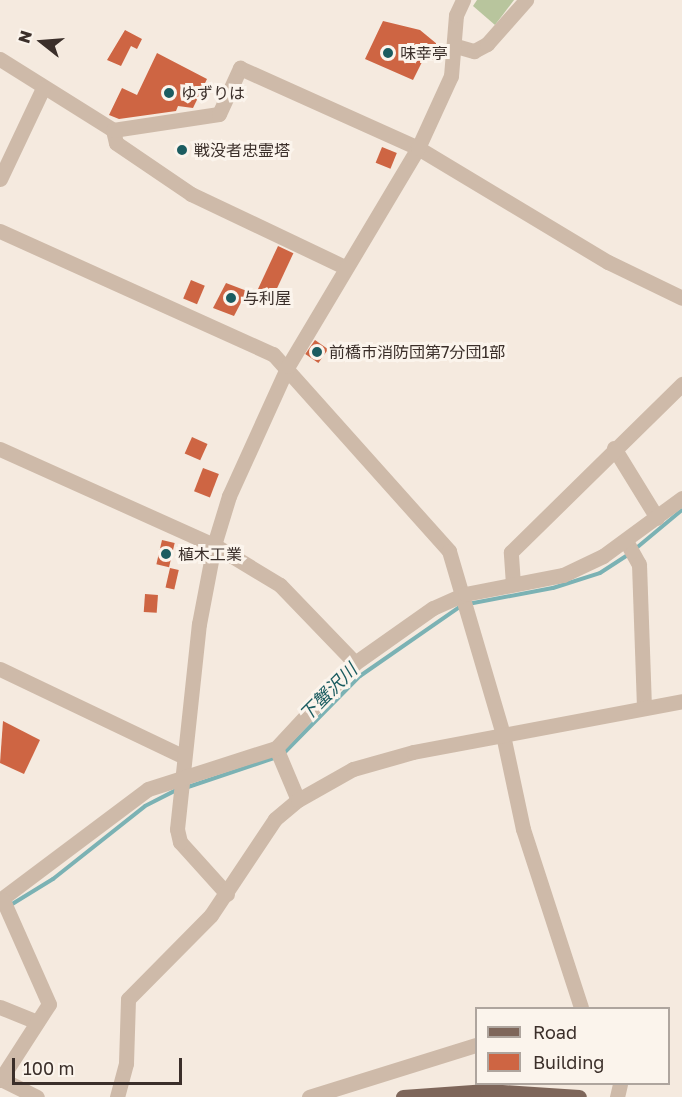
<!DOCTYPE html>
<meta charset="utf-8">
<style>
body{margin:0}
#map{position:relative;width:682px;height:1097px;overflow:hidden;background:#f5eadf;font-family:"Golos Text","Noto Sans JP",sans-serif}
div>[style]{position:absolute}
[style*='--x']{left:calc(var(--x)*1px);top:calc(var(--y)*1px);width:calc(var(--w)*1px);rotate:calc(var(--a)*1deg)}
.green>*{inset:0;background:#b8c59d}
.stream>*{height:4px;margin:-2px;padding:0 2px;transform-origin:2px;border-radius:2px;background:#7bb2b4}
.building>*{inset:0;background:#ce6543;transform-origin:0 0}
.minor>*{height:15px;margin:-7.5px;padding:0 7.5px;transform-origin:7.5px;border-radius:7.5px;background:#cebaa9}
.major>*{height:15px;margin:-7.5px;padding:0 7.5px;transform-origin:7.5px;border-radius:7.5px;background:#7e665a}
.dots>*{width:16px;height:16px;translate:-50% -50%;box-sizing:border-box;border:3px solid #fbf4ec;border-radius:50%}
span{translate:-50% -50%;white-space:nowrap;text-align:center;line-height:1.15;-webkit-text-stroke:6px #fbf4ec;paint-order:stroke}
.poi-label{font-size:16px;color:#3b2f2a}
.left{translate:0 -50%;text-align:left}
.water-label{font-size:18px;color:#1b5c60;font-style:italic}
.legend{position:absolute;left:475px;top:1007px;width:195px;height:78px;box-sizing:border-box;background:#fbf4ec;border:2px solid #aea59e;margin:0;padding:8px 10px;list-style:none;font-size:18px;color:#3b2f2a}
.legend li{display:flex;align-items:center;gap:12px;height:30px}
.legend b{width:30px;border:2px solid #aea59e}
.north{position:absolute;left:12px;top:12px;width:60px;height:60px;-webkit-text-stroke:4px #fbf4ec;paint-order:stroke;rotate:287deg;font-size:16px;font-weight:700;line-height:24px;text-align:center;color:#3b2f2a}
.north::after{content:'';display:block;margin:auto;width:21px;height:27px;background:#3b2f2a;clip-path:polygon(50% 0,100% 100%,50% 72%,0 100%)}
.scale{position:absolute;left:12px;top:1058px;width:170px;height:27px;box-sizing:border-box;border:3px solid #3b2f2a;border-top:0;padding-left:8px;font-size:18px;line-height:21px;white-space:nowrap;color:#3b2f2a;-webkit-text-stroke:4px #fbf4ec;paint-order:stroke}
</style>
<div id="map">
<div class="green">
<div style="clip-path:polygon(477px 0,514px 0,495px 25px,473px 6px)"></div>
</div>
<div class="stream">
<div style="--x:634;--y:550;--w:62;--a:-39.8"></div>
<div style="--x:468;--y:604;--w:86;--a:-10.7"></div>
<div style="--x:553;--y:588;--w:49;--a:-17.7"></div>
<div style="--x:600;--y:573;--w:33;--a:-33"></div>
<div style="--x:283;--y:754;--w:110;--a:-45.4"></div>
<div style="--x:360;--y:676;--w:123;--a:-34.7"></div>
<div style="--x:185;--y:788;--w:97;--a:-18.6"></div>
<div style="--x:9;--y:906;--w:52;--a:-31.5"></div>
<div style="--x:53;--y:879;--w:117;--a:-38.4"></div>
<div style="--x:145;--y:806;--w:36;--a:-27"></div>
</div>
<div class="building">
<div style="clip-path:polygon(383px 21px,420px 30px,443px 49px,443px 60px,423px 60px,413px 80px,365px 59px)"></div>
<div style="clip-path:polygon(125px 30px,142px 39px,137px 49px,131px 46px,121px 66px,107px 60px)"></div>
<div style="clip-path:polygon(157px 53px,207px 79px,193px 108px,178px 106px,176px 111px,119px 119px,109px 115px,122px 88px,137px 95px)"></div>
<div style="left:382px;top:147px;width:16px;height:17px;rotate:22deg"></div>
<div style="left:278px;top:246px;width:17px;height:52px;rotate:25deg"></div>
<div style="left:191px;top:280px;width:15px;height:20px;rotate:23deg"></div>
<div style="clip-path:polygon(226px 283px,247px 291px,234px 316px,213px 308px)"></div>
<div style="left:315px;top:340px;width:16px;height:17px;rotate:35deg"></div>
<div style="left:192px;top:437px;width:17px;height:18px;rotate:24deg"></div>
<div style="left:203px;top:468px;width:17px;height:25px;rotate:21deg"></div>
<div style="left:162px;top:540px;width:13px;height:25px;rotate:13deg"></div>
<div style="left:170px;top:568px;width:9px;height:20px;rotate:13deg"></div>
<div style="left:145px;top:594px;width:13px;height:18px;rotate:4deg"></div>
<div style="clip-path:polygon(3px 721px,40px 740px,24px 774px,0 763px)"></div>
</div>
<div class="minor">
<div style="--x:456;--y:46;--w:19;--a:16"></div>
<div style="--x:474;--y:51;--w:15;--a:-28"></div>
<div style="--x:487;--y:44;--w:59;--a:-48.4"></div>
<div style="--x:0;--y:59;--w:133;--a:32.1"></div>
<div style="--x:113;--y:130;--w:13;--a:77"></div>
<div style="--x:116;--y:143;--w:91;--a:34.2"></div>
<div style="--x:191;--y:194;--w:170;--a:25.4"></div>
<div style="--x:113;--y:130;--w:107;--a:-8.6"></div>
<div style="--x:219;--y:114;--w:51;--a:-65.5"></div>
<div style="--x:240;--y:68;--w:195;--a:24.2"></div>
<div style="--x:418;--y:148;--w:222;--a:31"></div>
<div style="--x:608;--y:262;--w:82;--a:25.9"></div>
<div style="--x:0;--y:179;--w:101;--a:-64.7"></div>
<div style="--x:0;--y:231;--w:299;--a:24.3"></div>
<div style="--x:273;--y:354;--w:264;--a:48.2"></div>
<div style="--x:449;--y:551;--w:192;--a:73.6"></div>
<div style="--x:503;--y:735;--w:96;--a:78"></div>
<div style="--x:523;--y:829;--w:188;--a:72"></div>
<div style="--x:614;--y:448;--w:82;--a:58.4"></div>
<div style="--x:0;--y:449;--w:235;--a:24.2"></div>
<div style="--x:214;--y:545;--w:77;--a:31.2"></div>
<div style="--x:280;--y:585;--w:108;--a:46.1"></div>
<div style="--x:626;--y:541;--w:26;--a:61"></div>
<div style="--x:639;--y:564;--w:143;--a:88"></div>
<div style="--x:513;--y:584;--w:32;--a:-94"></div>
<div style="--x:511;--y:552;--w:240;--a:-44.5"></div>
<div style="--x:0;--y:669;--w:202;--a:25.5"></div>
<div style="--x:276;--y:748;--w:56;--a:67.1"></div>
<div style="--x:227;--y:894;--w:70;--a:-132.1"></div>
<div style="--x:180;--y:842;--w:13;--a:-103"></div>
<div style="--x:177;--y:829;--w:206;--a:-83.9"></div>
<div style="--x:199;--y:624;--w:80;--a:-79.2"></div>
<div style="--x:214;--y:545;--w:51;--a:-73"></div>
<div style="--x:229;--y:496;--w:143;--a:-65.6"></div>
<div style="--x:288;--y:366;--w:254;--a:-59.2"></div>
<div style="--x:418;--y:148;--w:79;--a:-65.4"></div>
<div style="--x:451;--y:76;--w:61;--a:-85.3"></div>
<div style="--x:456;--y:15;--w:17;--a:-65"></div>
<div style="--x:0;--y:900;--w:185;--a:-36.9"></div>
<div style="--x:148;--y:789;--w:134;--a:-17.8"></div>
<div style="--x:276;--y:748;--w:116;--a:-47.1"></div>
<div style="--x:355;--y:663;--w:95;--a:-35.2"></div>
<div style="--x:433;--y:608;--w:35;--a:-24"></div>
<div style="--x:465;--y:594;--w:100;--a:-11"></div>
<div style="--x:563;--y:575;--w:44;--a:-25.4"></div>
<div style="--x:603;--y:556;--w:98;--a:-36.3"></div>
<div style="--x:0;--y:1007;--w:40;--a:22"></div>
<div style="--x:1;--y:1079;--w:40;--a:26.6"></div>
<div style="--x:0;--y:1080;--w:90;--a:-57.2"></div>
<div style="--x:49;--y:1004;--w:114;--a:-113.9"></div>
<div style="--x:117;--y:1097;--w:35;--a:-75"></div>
<div style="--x:126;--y:1063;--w:64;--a:-88.2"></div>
<div style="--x:128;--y:999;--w:118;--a:-45.3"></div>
<div style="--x:211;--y:915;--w:115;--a:-56.3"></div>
<div style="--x:275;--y:819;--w:30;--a:-40"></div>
<div style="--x:298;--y:800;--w:63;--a:-29.4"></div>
<div style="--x:353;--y:769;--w:62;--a:-15.8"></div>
<div style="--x:413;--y:752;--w:274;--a:-10.7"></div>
<div style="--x:309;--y:1097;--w:175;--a:-17.3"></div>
<div style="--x:617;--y:1097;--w:13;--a:-77"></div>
</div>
<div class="major">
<div style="--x:403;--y:1097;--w:84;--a:-4.1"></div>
<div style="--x:487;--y:1091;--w:92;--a:3.7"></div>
</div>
<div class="dots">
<div style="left:388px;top:53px;background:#1b5c60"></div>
<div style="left:169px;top:93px;background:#1b5c60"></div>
<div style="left:182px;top:150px;background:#1b5c60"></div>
<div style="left:231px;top:298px;background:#1b5c60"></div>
<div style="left:317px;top:352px;background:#1b5c60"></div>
<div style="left:166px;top:554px;background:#1b5c60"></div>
</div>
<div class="poi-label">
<span class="left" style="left:400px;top:53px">味幸亭</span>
<span class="left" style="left:181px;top:93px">ゆずりは</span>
<span class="left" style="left:194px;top:150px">戦没者忠霊塔</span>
<span class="left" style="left:243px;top:298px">与利屋</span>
<span class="left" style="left:329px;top:352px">前橋市消防団第7分団1部</span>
<span class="left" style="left:178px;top:554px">植木工業</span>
</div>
<div class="water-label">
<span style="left:328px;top:692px;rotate:-45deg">下蟹沢川</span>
</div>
<ul class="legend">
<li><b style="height:8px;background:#7e665a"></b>Road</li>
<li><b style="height:16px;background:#ce6543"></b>Building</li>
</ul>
<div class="north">N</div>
<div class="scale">100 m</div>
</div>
